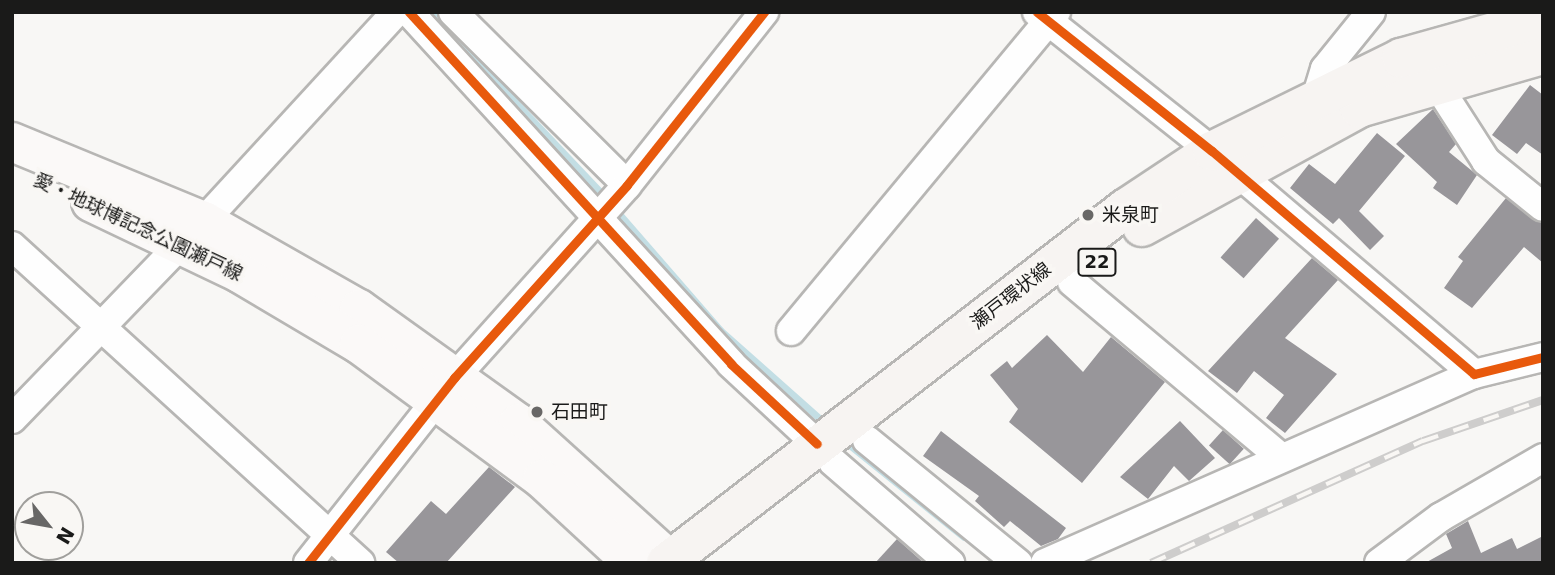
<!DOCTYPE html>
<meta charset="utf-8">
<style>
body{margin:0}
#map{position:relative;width:1555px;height:575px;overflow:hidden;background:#f8f7f5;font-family:"DejaVu Sans","Noto Sans JP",sans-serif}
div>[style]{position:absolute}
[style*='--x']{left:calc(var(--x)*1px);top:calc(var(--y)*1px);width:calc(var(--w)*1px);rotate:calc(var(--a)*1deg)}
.stream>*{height:7px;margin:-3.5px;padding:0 3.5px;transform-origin:3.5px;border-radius:3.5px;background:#c3dee4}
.building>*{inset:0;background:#98969a;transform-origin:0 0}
.roads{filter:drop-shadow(2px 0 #b7b6b4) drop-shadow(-2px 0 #b7b6b4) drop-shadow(0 2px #b7b6b4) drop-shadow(0 -2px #b7b6b4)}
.minor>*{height:28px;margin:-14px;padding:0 14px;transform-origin:14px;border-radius:14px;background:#fefefe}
.secondary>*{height:38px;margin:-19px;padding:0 19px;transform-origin:19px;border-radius:19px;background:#fbf9f8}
.primary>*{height:38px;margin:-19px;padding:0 19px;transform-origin:19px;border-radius:19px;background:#f7f4f2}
.rail>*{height:8px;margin-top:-4px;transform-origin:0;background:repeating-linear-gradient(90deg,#f9f7f4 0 16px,#cecdcc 0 32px);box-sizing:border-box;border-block:2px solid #cecdcc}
.cycleway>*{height:9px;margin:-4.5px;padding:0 4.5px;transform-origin:4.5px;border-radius:4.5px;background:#e8590c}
.dots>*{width:19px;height:19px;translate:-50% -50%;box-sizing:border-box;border:4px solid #f9f7f4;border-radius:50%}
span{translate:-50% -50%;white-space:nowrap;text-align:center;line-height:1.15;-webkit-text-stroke:7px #f9f7f4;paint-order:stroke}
.shield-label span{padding:2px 5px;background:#f9f7f4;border:2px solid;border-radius:5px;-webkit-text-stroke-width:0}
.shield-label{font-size:18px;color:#1a1a19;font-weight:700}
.poi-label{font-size:19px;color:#1a1a19}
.left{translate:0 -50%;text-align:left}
.street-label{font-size:19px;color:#1a1a19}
.frame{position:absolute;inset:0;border:14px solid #1a1a19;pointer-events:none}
.north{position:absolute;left:14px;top:491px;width:70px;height:70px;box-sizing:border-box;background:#f9f7f4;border:2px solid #a09f9c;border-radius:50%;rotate:121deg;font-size:19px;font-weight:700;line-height:28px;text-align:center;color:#1a1a19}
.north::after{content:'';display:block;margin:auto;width:24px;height:32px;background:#686766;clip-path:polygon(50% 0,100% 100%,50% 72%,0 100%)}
</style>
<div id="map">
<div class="stream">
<div style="--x:430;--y:12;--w:257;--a:46.6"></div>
<div style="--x:614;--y:208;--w:162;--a:49"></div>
<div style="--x:720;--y:330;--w:142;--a:41.6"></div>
<div style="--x:842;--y:439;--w:156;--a:38.8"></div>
</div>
<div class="building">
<div style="clip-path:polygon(1530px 85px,1543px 95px,1543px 155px,1526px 143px,1517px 154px,1492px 135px)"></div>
<div style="clip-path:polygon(1433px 109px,1456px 144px,1449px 152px,1477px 175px,1457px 205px,1433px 188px,1437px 182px,1396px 144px)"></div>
<div style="clip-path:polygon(1377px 133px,1405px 156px,1359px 211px,1384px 236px,1370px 250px,1339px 218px,1333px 224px,1290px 188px,1309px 164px,1335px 184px)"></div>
<div style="clip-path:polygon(1506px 198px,1543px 223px,1543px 263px,1524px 247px,1472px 308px,1444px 288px,1463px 261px,1458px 257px)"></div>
<div style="left:1256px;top:218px;width:31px;height:53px;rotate:42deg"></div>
<div style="clip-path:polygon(1312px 258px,1338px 280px,1285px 338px,1337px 374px,1285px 433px,1266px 418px,1284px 395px,1254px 371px,1237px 393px,1208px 371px)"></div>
<div style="clip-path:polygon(1047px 335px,1083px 372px,1111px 337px,1165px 382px,1082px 483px,1009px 422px,1018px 409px,990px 375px,1007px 361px,1012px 368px)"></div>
<div style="clip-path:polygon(1180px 421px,1215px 458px,1189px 481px,1174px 466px,1148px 499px,1120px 477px)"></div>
<div style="left:1223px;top:430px;width:28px;height:21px;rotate:42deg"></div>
<div style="clip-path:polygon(941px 431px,1066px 528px,1058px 539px,1041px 546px,1010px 521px,1004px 527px,975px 501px,979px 496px,923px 456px)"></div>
<div style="clip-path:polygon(489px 467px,515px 487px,446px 563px,399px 563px,386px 552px,431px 501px,446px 514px)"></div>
<div style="clip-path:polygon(1468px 521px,1481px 553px,1512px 538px,1517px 549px,1543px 536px,1543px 563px,1425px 563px,1452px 548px,1446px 534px)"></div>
<div style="clip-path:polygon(897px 539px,924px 563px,875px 563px)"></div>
</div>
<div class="roads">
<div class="minor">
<div style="--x:409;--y:12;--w:477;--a:47.5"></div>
<div style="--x:731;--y:364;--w:117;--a:42.9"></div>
<div style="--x:453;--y:12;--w:245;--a:44.8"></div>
<div style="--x:1037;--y:12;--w:223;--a:38.5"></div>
<div style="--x:1212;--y:151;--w:344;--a:40.4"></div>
<div style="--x:1474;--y:374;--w:71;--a:-13.8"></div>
<div style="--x:1436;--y:83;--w:93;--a:57.3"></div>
<div style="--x:1486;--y:161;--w:73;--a:38.9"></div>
<div style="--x:1317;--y:95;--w:27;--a:-73"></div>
<div style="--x:1325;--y:69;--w:73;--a:-51.1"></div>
<div style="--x:204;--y:221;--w:284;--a:-47.4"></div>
<div style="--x:12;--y:246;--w:471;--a:42.3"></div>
<div style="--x:1072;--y:282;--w:269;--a:40"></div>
<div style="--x:791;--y:331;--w:415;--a:-50.3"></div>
<div style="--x:12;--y:419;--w:245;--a:-46"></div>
<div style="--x:867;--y:440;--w:195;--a:39.2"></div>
<div style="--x:833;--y:462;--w:155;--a:40.8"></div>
<div style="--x:308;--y:563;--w:236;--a:-51.7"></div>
<div style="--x:454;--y:378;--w:259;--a:-48.1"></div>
<div style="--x:627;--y:185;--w:221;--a:-51.6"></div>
<div style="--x:1045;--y:563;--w:469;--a:-23.8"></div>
<div style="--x:1379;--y:563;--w:77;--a:-36.6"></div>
<div style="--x:1441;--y:517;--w:118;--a:-30"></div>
</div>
<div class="secondary">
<div style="--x:12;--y:142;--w:208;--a:22.4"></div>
<div style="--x:204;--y:221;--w:178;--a:29.6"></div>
<div style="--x:359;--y:309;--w:196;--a:35.6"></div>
<div style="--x:518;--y:423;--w:209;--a:42.1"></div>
<div style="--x:91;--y:202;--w:166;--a:25.6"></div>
<div style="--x:241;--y:274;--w:137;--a:30.7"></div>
<div style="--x:359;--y:344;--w:227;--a:36.4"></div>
<div style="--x:542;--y:479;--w:124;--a:42.7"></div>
</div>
<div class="primary">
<div style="--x:1142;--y:227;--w:247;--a:-28.7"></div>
<div style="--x:1359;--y:108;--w:191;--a:-16.1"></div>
<div style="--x:666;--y:563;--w:581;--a:-37.66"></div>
<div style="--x:1126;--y:208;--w:103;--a:-33.5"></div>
<div style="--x:1212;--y:151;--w:211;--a:-26.2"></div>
<div style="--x:1401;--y:58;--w:148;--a:-15.7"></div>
</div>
</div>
<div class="rail">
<div style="--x:1151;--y:563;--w:298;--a:-24.2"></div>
<div style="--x:1423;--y:441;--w:127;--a:-18.9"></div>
</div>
<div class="cycleway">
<div style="--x:409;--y:12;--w:477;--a:47.5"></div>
<div style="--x:731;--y:364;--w:117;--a:42.9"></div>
<div style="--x:1037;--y:12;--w:223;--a:38.5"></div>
<div style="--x:1212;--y:151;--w:344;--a:40.4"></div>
<div style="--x:1474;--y:374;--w:71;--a:-13.8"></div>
<div style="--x:308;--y:563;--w:236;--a:-51.7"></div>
<div style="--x:454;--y:378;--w:259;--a:-48.1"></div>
<div style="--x:627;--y:185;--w:221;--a:-51.6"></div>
</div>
<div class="dots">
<div style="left:1088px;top:215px;background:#686766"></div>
<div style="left:537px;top:412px;background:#686766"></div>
</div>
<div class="shield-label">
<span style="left:1097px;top:262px">22</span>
</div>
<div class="poi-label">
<span class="left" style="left:1102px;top:215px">米泉町</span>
<span class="left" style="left:551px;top:412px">石田町</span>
</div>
<div class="street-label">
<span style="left:138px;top:227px;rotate:25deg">愛・地球博記念公園瀬戸線</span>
<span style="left:1011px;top:296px;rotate:-38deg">瀬戸環状線</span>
</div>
<div class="frame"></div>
<div class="north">N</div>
</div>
